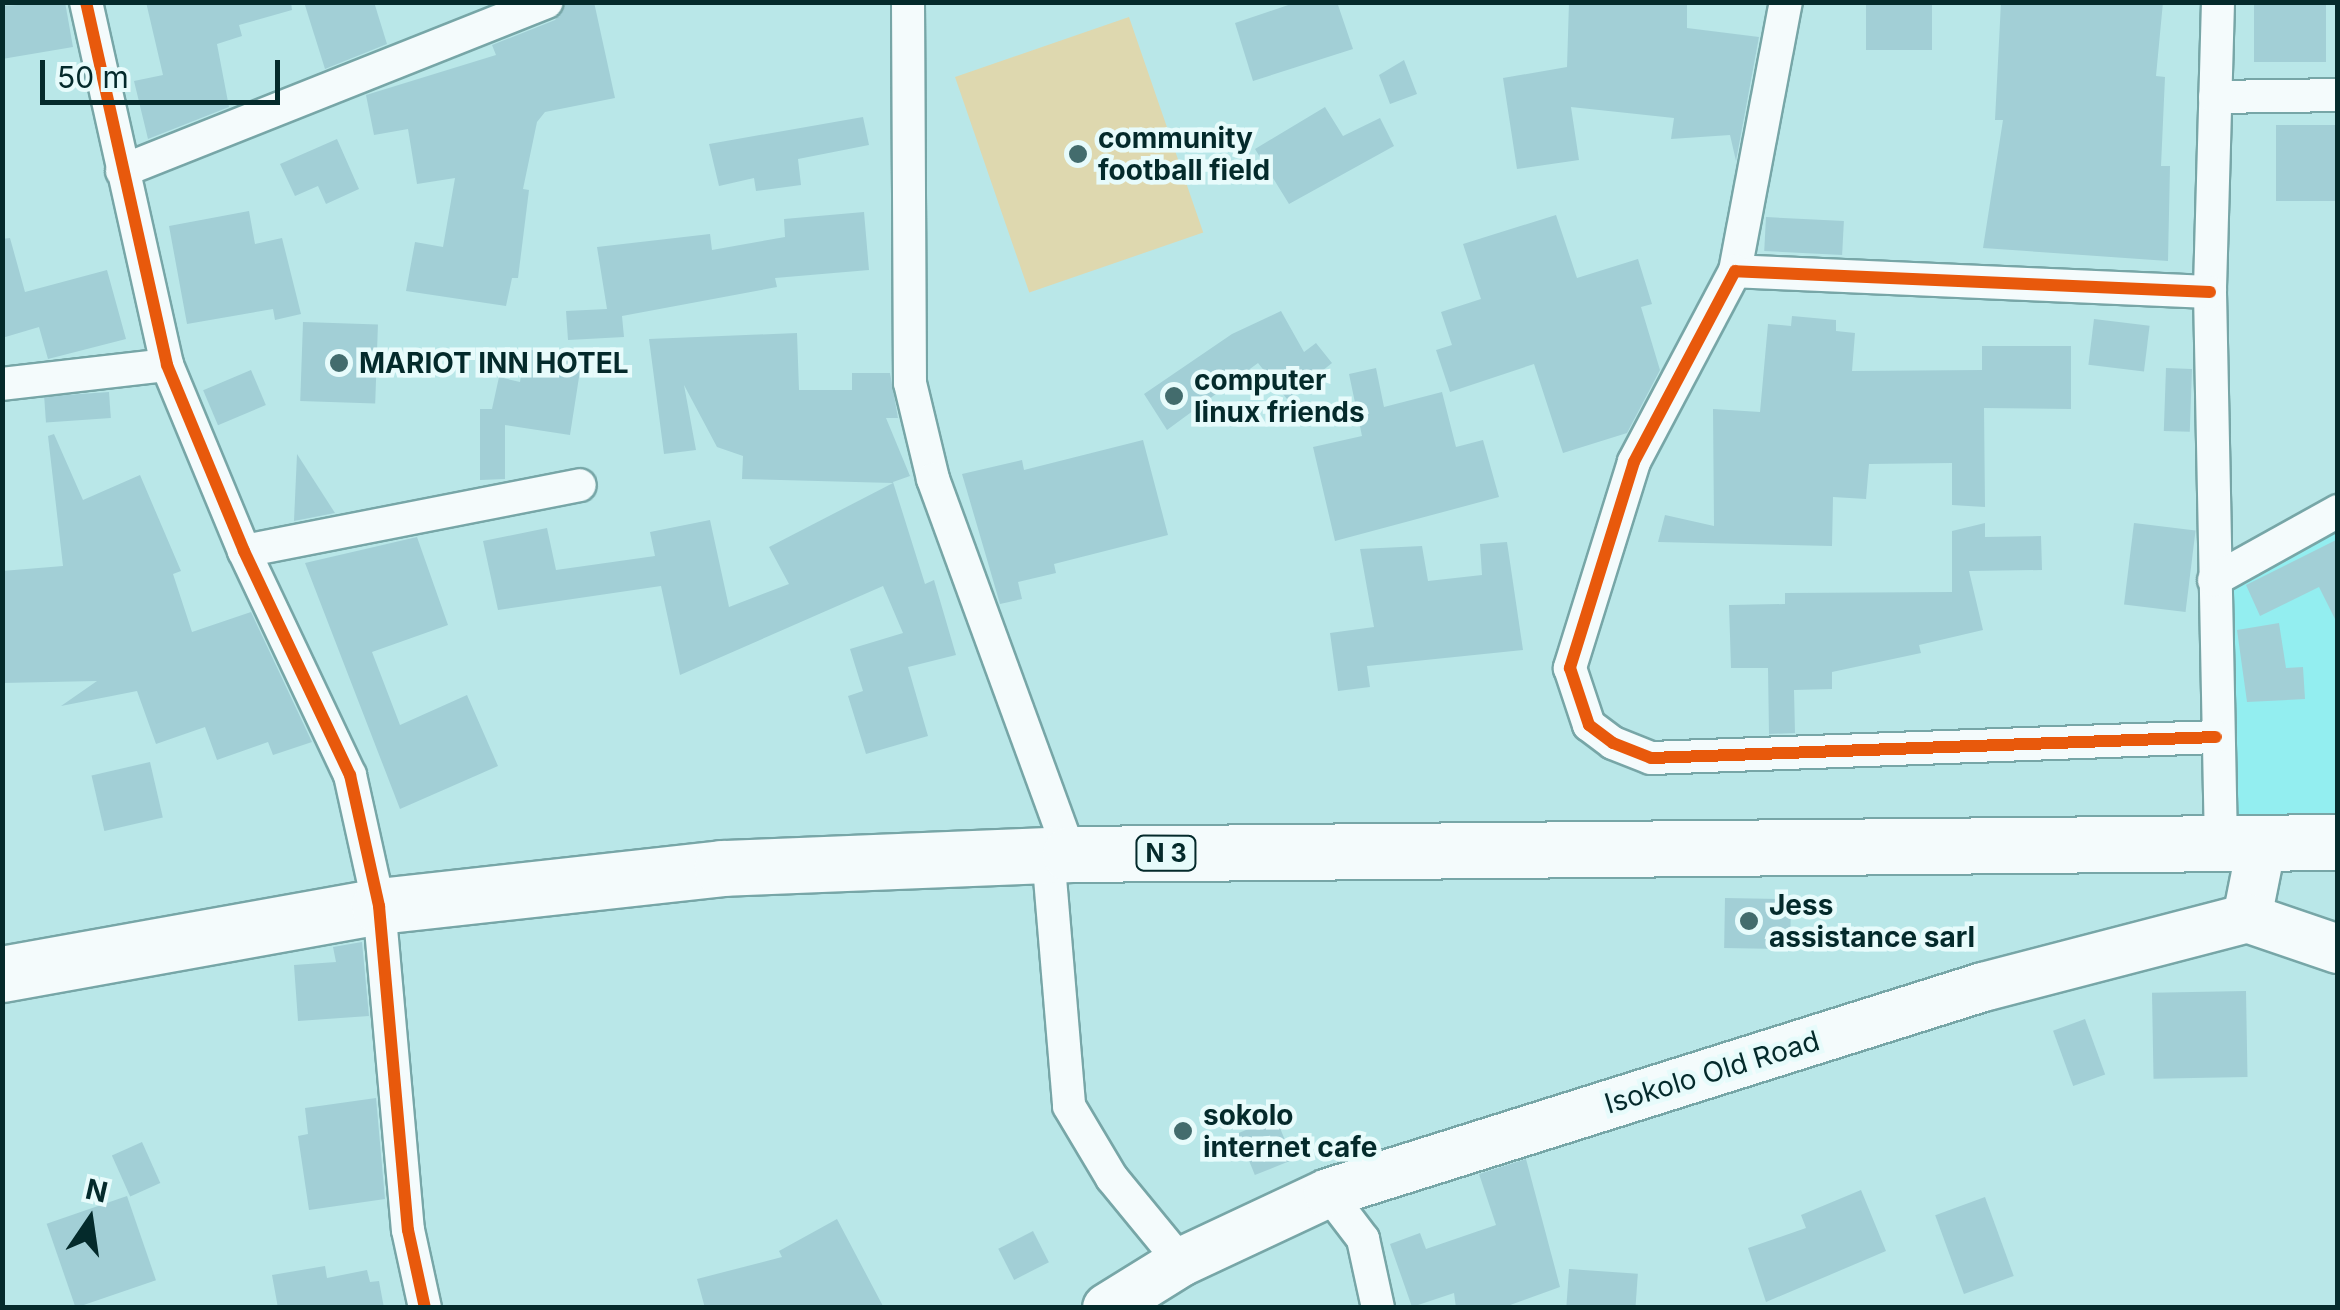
<!DOCTYPE html>
<style>
body{margin:0}
#map{position:relative;width:2340px;height:1310px;overflow:hidden;background:#b9e7e8;font-family:Inter,sans-serif}
div>[style]{position:absolute}
[style*='--x']{left:calc(var(--x)*1px);top:calc(var(--y)*1px);width:calc(var(--w)*1px);rotate:calc(var(--a)*1deg)}
.built>*{inset:0;background:#93eef0}
.green>*{inset:0;background:#ded8af;transform-origin:0 0}
.building>*{inset:0;background:#a2cfd6;transform-origin:0 0}
.roads{filter:drop-shadow(2px 0 #77a6a7) drop-shadow(-2px 0 #77a6a7) drop-shadow(0 2px #77a6a7) drop-shadow(0 -2px #77a6a7)}
.street>*{height:32px;margin:-16px;padding:0 16px;transform-origin:16px;border-radius:16px;background:#f4fbfc}
.secondary>*{height:48px;margin:-24px;padding:0 24px;transform-origin:24px;border-radius:24px;background:#f4fbfc}
.highway>*{height:55px;margin:-27.5px;padding:0 27.5px;transform-origin:27.5px;border-radius:27.5px;background:#f4fbfc}
.cycleway>*{height:12px;margin:-6px;padding:0 6px;transform-origin:6px;border-radius:6px;background:#e8590c}
.dots>*{width:28px;height:28px;translate:-50% -50%;box-sizing:border-box;border:5px solid #e7fbfb;border-radius:50%}
span{translate:-50% -50%;white-space:nowrap;text-align:center;line-height:1.15;-webkit-text-stroke:9px #e7fbfb;paint-order:stroke}
.shield-label span{padding:2px 8px;background:#e7fbfb;border:2px solid;border-radius:8px;-webkit-text-stroke-width:0}
.shield-label{font-size:25px;color:#042a2b;font-weight:700}
.poi-label{font-size:28px;color:#042a2b;font-weight:700}
.left{translate:0 -50%;text-align:left}
.street-label{font-size:28px;color:#042a2b}
.frame{position:absolute;inset:0;border:5px solid #042a2b;pointer-events:none}
.north{position:absolute;left:40px;top:1170px;width:100px;height:100px;-webkit-text-stroke:8px #e7fbfb;paint-order:stroke;rotate:13deg;font-size:28px;font-weight:700;line-height:40px;text-align:center;color:#042a2b}
.north::after{content:'';display:block;margin:auto;width:35px;height:45px;background:#042a2b;clip-path:polygon(50% 0,100% 100%,50% 72%,0 100%)}
.scale{position:absolute;left:40px;top:60px;width:240px;height:45px;box-sizing:border-box;border:5px solid #042a2b;border-top:0;padding-left:12px;font-size:30px;line-height:35px;white-space:nowrap;color:#042a2b;-webkit-text-stroke:8px #e7fbfb;paint-order:stroke}
</style>
<div id="map">
<div class="built">
<div style="clip-path:polygon(2337px 529px,2337px 820px,2234px 821px,2230px 586px)"></div>
</div>
<div class="green">
<div style="left:1129px;top:17px;width:228px;height:184px;rotate:71deg"></div>
</div>
<div class="building">
<div style="clip-path:polygon(65px 2px,73px 47px,2px 59px,2px 6px)"></div>
<div style="clip-path:polygon(146px 2px,291px 2px,292px 10px,239px 25px,242px 36px,217px 44px,229px 107px,148px 139px,134px 81px,163px 75px)"></div>
<div style="clip-path:polygon(304px 2px,374px 2px,387px 44px,325px 69px)"></div>
<div style="clip-path:polygon(567px 2px,594px 2px,615px 98px,545px 112px,537px 122px,523px 189px,529px 190px,518px 278px,512px 278px,506px 306px,406px 291px,415px 242px,443px 247px,455px 178px,417px 184px,408px 129px,374px 135px,366px 95px,496px 55px,492px 45px,555px 20px)"></div>
<div style="clip-path:polygon(1297px 2px,1337px 2px,1353px 49px,1253px 81px,1235px 23px)"></div>
<div style="clip-path:polygon(1569px 2px,1687px 2px,1687px 28px,1759px 37px,1736px 161px,1730px 135px,1671px 139px,1674px 118px,1571px 107px,1579px 160px,1517px 169px,1503px 78px,1567px 67px)"></div>
<div style="left:1866px;top:2px;width:66px;height:48px"></div>
<div style="clip-path:polygon(2001px 2px,2163px 2px,2156px 76px,2165px 77px,2161px 166px,2170px 166px,2168px 261px,1983px 248px,2003px 120px,1995px 120px)"></div>
<div style="left:2254px;top:2px;width:72px;height:60px"></div>
<div style="clip-path:polygon(1404px 60px,1417px 94px,1390px 104px,1379px 75px)"></div>
<div style="clip-path:polygon(1325px 107px,1343px 136px,1380px 118px,1394px 146px,1289px 204px,1255px 149px)"></div>
<div style="clip-path:polygon(863px 117px,869px 145px,798px 159px,801px 185px,756px 191px,754px 178px,719px 186px,709px 144px)"></div>
<div style="left:2338px;top:125px;width:76px;height:62px;rotate:90deg"></div>
<div style="clip-path:polygon(337px 139px,359px 189px,326px 204px,318px 186px,295px 196px,280px 164px)"></div>
<div style="clip-path:polygon(249px 211px,255px 244px,282px 238px,301px 314px,275px 320px,273px 309px,187px 324px,169px 226px)"></div>
<div style="clip-path:polygon(864px 212px,869px 270px,775px 278px,777px 287px,622px 316px,624px 337px,568px 340px,566px 311px,607px 309px,597px 247px,710px 234px,712px 250px,785px 237px,784px 219px)"></div>
<div style="clip-path:polygon(1556px 215px,1577px 278px,1638px 259px,1652px 304px,1641px 307px,1660px 370px,1627px 433px,1563px 453px,1534px 364px,1450px 392px,1436px 350px,1452px 345px,1441px 312px,1481px 299px,1463px 244px)"></div>
<div style="left:1766px;top:217px;width:78px;height:34px;rotate:3deg"></div>
<div style="clip-path:polygon(10px 238px,25px 292px,107px 270px,126px 339px,48px 359px,39px 327px,2px 338px,2px 239px)"></div>
<div style="clip-path:polygon(1281px 311px,1304px 352px,1316px 343px,1332px 363px,1287px 399px,1258px 363px,1167px 430px,1144px 394px,1232px 334px)"></div>
<div style="clip-path:polygon(1792px 316px,1836px 320px,1836px 331px,1855px 333px,1852px 371px,1982px 370px,1982px 346px,2071px 346px,2071px 409px,1984px 408px,1985px 507px,1952px 505px,1952px 463px,1869px 464px,1866px 499px,1833px 497px,1832px 546px,1658px 542px,1665px 515px,1714px 526px,1713px 409px,1760px 412px,1768px 324px,1791px 326px)"></div>
<div style="left:2094px;top:319px;width:56px;height:46px;rotate:7deg"></div>
<div style="left:303px;top:322px;width:75px;height:79px;rotate:2deg"></div>
<div style="clip-path:polygon(797px 333px,799px 390px,852px 390px,852px 373px,890px 373px,898px 418px,886px 418px,910px 476px,893px 482px,925px 584px,934px 580px,956px 655px,908px 667px,928px 736px,866px 754px,848px 696px,863px 691px,850px 649px,903px 633px,883px 586px,680px 675px,661px 586px,498px 610px,483px 541px,547px 528px,556px 570px,655px 556px,650px 532px,710px 520px,729px 607px,789px 584px,769px 547px,893px 483px,742px 479px,743px 456px,717px 447px,684px 385px,696px 450px,664px 454px,649px 339px)"></div>
<div style="clip-path:polygon(525px 349px,582px 358px,570px 435px,505px 425px,505px 479px,480px 480px,480px 409px,492px 409px,499px 377px,520px 382px)"></div>
<div style="clip-path:polygon(1376px 368px,1384px 407px,1442px 392px,1456px 447px,1483px 440px,1499px 497px,1335px 541px,1313px 447px,1362px 436px,1349px 374px)"></div>
<div style="left:2166px;top:368px;width:26px;height:63px;rotate:2deg"></div>
<div style="left:251px;top:370px;width:38px;height:52px;rotate:67deg"></div>
<div style="left:109px;top:392px;width:26px;height:65px;rotate:86deg"></div>
<div style="clip-path:polygon(54px 434px,83px 500px,140px 475px,181px 571px,173px 574px,192px 632px,251px 612px,312px 742px,273px 755px,268px 742px,217px 760px,205px 727px,156px 744px,137px 691px,61px 706px,97px 681px,2px 683px,2px 571px,63px 566px,48px 436px)"></div>
<div style="clip-path:polygon(1143px 440px,1168px 535px,1054px 564px,1056px 573px,1018px 582px,1022px 599px,1000px 604px,962px 474px,1022px 460px,1024px 470px)"></div>
<div style="clip-path:polygon(297px 454px,335px 513px,294px 521px)"></div>
<div style="clip-path:polygon(1985px 523px,1985px 537px,2041px 536px,2042px 570px,1969px 571px,1983px 630px,1919px 645px,1921px 653px,1832px 672px,1832px 689px,1794px 690px,1795px 733px,1769px 734px,1768px 668px,1731px 668px,1729px 605px,1785px 604px,1785px 593px,1952px 592px,1952px 531px)"></div>
<div style="left:2134px;top:523px;width:62px;height:82px;rotate:7deg"></div>
<div style="clip-path:polygon(417px 537px,448px 625px,372px 652px,400px 725px,467px 695px,498px 766px,400px 809px,305px 563px)"></div>
<div style="clip-path:polygon(2338px 539px,2338px 625px,2319px 587px,2260px 616px,2246px 585px)"></div>
<div style="clip-path:polygon(1507px 542px,1523px 650px,1367px 666px,1370px 687px,1338px 691px,1330px 633px,1374px 627px,1360px 549px,1422px 546px,1428px 581px,1482px 575px,1480px 544px)"></div>
<div style="clip-path:polygon(2279px 623px,2286px 668px,2303px 667px,2305px 699px,2247px 702px,2237px 630px)"></div>
<div style="left:150px;top:762px;width:57px;height:60px;rotate:77deg"></div>
<div style="left:1725px;top:898px;width:66px;height:50px;rotate:1deg"></div>
<div style="clip-path:polygon(362px 942px,369px 1016px,298px 1021px,294px 965px,336px 962px,333px 947px)"></div>
<div style="left:2246px;top:991px;width:86px;height:94px;rotate:89deg"></div>
<div style="left:2085px;top:1019px;width:59px;height:34px;rotate:70deg"></div>
<div style="clip-path:polygon(376px 1098px,385px 1199px,309px 1210px,298px 1136px,308px 1134px,305px 1108px)"></div>
<div style="left:1276px;top:1118px;width:45px;height:41px;rotate:68deg"></div>
<div style="left:142px;top:1142px;width:45px;height:33px;rotate:66deg"></div>
<div style="clip-path:polygon(1526px 1159px,1560px 1287px,1502px 1308px,1456px 1308px,1454px 1293px,1412px 1307px,1390px 1244px,1420px 1233px,1426px 1249px,1496px 1225px,1479px 1174px)"></div>
<div style="clip-path:polygon(1861px 1190px,1886px 1251px,1766px 1302px,1748px 1248px,1806px 1228px,1801px 1215px)"></div>
<div style="left:127px;top:1196px;width:89px;height:85px;rotate:71deg"></div>
<div style="left:1985px;top:1197px;width:84px;height:53px;rotate:70deg"></div>
<div style="clip-path:polygon(837px 1219px,884px 1308px,705px 1308px,697px 1279px,782px 1257px,779px 1251px)"></div>
<div style="left:1033px;top:1231px;width:35px;height:39px;rotate:63deg"></div>
<div style="clip-path:polygon(325px 1266px,327px 1278px,367px 1270px,370px 1282px,379px 1281px,384px 1308px,278px 1308px,272px 1275px)"></div>
<div style="left:1569px;top:1269px;width:69px;height:39px;rotate:4deg"></div>
</div>
<div class="roads">
<div class="street">
<div style="--x:86;--y:2;--w:372;--a:77.4"></div>
<div style="--x:167;--y:365;--w:201;--a:67.5"></div>
<div style="--x:244;--y:551;--w:248;--a:64.7"></div>
<div style="--x:350;--y:775;--w:134;--a:77.5"></div>
<div style="--x:379;--y:906;--w:325;--a:84.9"></div>
<div style="--x:408;--y:1230;--w:80;--a:77.7"></div>
<div style="--x:908;--y:2;--w:381;--a:89.7"></div>
<div style="--x:910;--y:383;--w:99;--a:76.5"></div>
<div style="--x:933;--y:479;--w:399;--a:69.9"></div>
<div style="--x:2218;--y:2;--w:290;--a:91.6"></div>
<div style="--x:2210;--y:292;--w:552;--a:88.86"></div>
<div style="--x:2215;--y:97;--w:123;--a:-0.9"></div>
<div style="--x:122;--y:171;--w:457;--a:-21.7"></div>
<div style="--x:1735;--y:271;--w:274;--a:-79.3"></div>
<div style="--x:2210;--y:292;--w:475;--a:-177.5"></div>
<div style="--x:1735;--y:271;--w:216;--a:117.9"></div>
<div style="--x:1634;--y:462;--w:216;--a:107.3"></div>
<div style="--x:1570;--y:668;--w:60;--a:71.6"></div>
<div style="--x:1589;--y:725;--w:30;--a:37"></div>
<div style="--x:1613;--y:743;--w:41;--a:21.5"></div>
<div style="--x:1651;--y:758;--w:565;--a:-2.13"></div>
<div style="--x:2;--y:384;--w:166;--a:-6.6"></div>
<div style="--x:244;--y:551;--w:342;--a:-11.1"></div>
<div style="--x:2214;--y:580;--w:142;--a:-29.1"></div>
<div style="--x:1048;--y:854;--w:253;--a:85.2"></div>
<div style="--x:1069;--y:1106;--w:84;--a:59.2"></div>
<div style="--x:1112;--y:1178;--w:109;--a:50.6"></div>
<div style="--x:1328;--y:1193;--w:58;--a:52.7"></div>
<div style="--x:1363;--y:1239;--w:71;--a:77.7"></div>
</div>
<div class="secondary">
<div style="--x:2247;--y:918;--w:76;--a:-78.7"></div>
<div style="--x:1107;--y:1308;--w:87;--a:-31.9"></div>
<div style="--x:1181;--y:1262;--w:162;--a:-25.1"></div>
<div style="--x:1328;--y:1193;--w:687;--a:-17.46"></div>
<div style="--x:1983;--y:987;--w:273;--a:-14.6"></div>
<div style="--x:2247;--y:918;--w:96;--a:18.8"></div>
</div>
<div class="highway">
<div style="--x:2;--y:974;--w:383;--a:-10.2"></div>
<div style="--x:379;--y:906;--w:345;--a:-6.3"></div>
<div style="--x:722;--y:868;--w:348;--a:-2.3"></div>
<div style="--x:1070;--y:854;--w:1268;--a:-0.54"></div>
</div>
</div>
<div class="cycleway">
<div style="--x:86;--y:2;--w:372;--a:77.4"></div>
<div style="--x:167;--y:365;--w:201;--a:67.5"></div>
<div style="--x:244;--y:551;--w:248;--a:64.7"></div>
<div style="--x:350;--y:775;--w:134;--a:77.5"></div>
<div style="--x:379;--y:906;--w:325;--a:84.9"></div>
<div style="--x:408;--y:1230;--w:80;--a:77.7"></div>
<div style="--x:2210;--y:292;--w:475;--a:-177.5"></div>
<div style="--x:1735;--y:271;--w:216;--a:117.9"></div>
<div style="--x:1634;--y:462;--w:216;--a:107.3"></div>
<div style="--x:1570;--y:668;--w:60;--a:71.6"></div>
<div style="--x:1589;--y:725;--w:30;--a:37"></div>
<div style="--x:1613;--y:743;--w:41;--a:21.5"></div>
<div style="--x:1651;--y:758;--w:565;--a:-2.13"></div>
</div>
<div class="dots">
<div style="left:1078px;top:154px;background:#436c6d"></div>
<div style="left:339px;top:363px;background:#436c6d"></div>
<div style="left:1174px;top:396px;background:#436c6d"></div>
<div style="left:1749px;top:921px;background:#436c6d"></div>
<div style="left:1183px;top:1131px;background:#436c6d"></div>
</div>
<div class="shield-label">
<span style="left:1166px;top:853px">N 3</span>
</div>
<div class="poi-label">
<span class="left" style="left:1098px;top:154px">community<br>football field</span>
<span class="left" style="left:359px;top:363px">MARIOT INN HOTEL</span>
<span class="left" style="left:1194px;top:396px">computer<br>linux friends</span>
<span class="left" style="left:1769px;top:921px">Jess<br>assistance sarl</span>
<span class="left" style="left:1203px;top:1131px">sokolo<br>internet cafe</span>
</div>
<div class="street-label">
<span style="left:1712px;top:1072px;rotate:-17deg">Isokolo Old Road</span>
</div>
<div class="frame"></div>
<div class="north">N</div>
<div class="scale">50 m</div>
</div>
